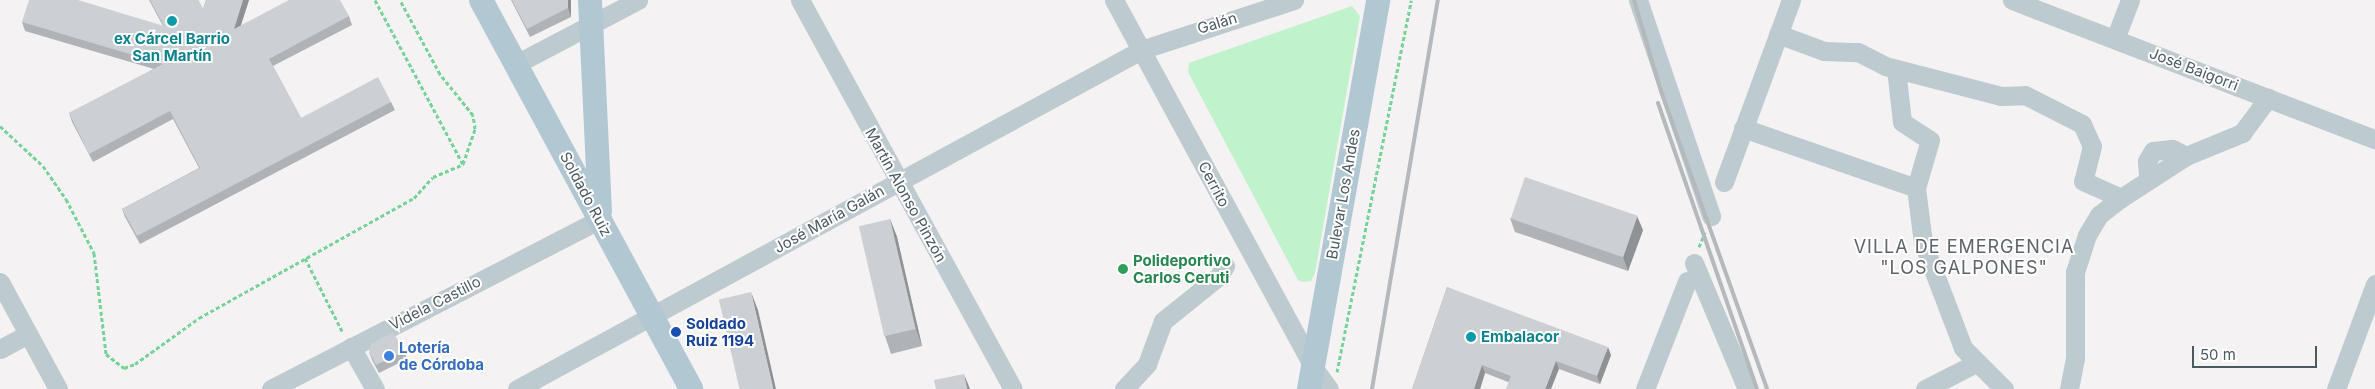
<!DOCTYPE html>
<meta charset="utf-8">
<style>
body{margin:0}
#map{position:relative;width:2375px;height:389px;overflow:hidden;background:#f4f2f3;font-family:Inter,sans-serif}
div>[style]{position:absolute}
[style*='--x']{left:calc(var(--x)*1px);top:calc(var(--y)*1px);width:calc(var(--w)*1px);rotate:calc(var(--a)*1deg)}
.green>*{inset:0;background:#c0f3cb}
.path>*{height:3px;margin-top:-1.5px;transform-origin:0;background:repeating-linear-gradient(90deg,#76d396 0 4px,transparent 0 6.5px)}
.minor>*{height:19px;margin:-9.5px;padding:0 9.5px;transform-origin:9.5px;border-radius:9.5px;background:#bdcacf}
.major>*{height:24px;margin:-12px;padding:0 12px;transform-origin:12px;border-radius:12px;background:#b1c7d2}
.rail>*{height:4px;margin:-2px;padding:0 2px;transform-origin:2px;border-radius:2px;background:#b4b9bd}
.wall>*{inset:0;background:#afb3b7}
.shaded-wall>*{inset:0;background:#8f9295}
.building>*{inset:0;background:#ccd0d5;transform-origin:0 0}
.dots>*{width:14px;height:14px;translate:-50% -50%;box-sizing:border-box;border:2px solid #fff;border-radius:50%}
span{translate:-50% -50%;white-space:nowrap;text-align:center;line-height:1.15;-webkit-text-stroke:4px #fff;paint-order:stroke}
.street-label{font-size:15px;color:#495a61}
.culture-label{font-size:15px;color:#0d838f;font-weight:700}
.left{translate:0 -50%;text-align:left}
.leisure-label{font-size:15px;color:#27864d;font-weight:700}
.transit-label{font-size:15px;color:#164399;font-weight:700}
.shop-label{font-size:15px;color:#366cbe;font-weight:700}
.quarter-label{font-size:18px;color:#5e6468;letter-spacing:1px}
.scale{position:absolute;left:2192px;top:346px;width:125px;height:22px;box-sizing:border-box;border:2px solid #495a61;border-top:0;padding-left:6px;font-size:15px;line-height:18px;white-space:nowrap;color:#495a61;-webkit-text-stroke:4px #fff;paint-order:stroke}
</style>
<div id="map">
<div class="green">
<div style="clip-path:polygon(1352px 6px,1360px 16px,1315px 273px,1311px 281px,1303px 282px,1298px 280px,1188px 72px,1189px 63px)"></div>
</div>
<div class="path">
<div style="--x:375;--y:0;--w:186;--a:61.8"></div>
<div style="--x:0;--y:126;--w:59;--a:42.9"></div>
<div style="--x:43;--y:166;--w:40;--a:55.1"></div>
<div style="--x:66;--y:199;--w:61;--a:62.6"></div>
<div style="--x:94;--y:253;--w:102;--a:83.2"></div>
<div style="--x:106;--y:354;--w:23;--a:38"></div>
<div style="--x:124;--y:368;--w:12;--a:-20"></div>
<div style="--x:135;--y:364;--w:79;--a:-35.7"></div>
<div style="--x:199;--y:318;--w:246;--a:-29.2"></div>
<div style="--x:414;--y:198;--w:28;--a:-48"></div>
<div style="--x:433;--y:177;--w:33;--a:-23"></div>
<div style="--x:463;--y:164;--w:37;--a:-71"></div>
<div style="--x:475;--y:129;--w:14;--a:-98"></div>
<div style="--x:473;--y:115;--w:53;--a:-128.8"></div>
<div style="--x:440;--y:74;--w:84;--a:-118.4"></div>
<div style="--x:1699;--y:247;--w:16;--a:-68"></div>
<div style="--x:305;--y:258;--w:84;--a:63.1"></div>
<div style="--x:1337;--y:372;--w:379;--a:-78.7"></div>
</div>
<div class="minor">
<div style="--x:800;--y:0;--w:443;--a:61.3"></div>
<div style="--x:1114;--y:0;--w:417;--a:61.5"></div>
<div style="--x:1313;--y:367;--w:27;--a:54"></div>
<div style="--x:1638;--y:0;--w:228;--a:71.3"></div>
<div style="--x:2012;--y:0;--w:389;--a:21"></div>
<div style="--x:1778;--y:34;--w:49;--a:20.3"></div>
<div style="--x:1824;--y:51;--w:34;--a:2"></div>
<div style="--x:1858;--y:52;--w:30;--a:27"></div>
<div style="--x:1885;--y:66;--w:120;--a:14.5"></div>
<div style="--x:2001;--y:96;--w:24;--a:-2"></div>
<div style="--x:2025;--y:95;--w:64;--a:27"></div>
<div style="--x:2082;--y:124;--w:24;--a:66"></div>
<div style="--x:2092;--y:146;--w:36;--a:104"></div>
<div style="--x:2083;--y:181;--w:42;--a:24.1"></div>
<div style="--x:2115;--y:39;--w:42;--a:-69"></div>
<div style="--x:516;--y:64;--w:138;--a:-27.7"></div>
<div style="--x:1896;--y:69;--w:53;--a:83.5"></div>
<div style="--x:1902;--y:122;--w:33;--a:33"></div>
<div style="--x:1930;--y:140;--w:50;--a:106.3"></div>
<div style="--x:1916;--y:188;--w:55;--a:82.7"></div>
<div style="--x:1923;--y:243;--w:112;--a:69.1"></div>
<div style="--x:1963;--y:348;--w:58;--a:45"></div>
<div style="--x:1743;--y:128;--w:183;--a:19.1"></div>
<div style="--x:2186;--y:156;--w:61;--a:-22.3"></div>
<div style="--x:2242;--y:133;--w:44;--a:-53.4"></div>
<div style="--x:1724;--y:182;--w:194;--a:-69.8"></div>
<div style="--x:1694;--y:263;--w:137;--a:67.2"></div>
<div style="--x:0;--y:282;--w:122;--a:61.5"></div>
<div style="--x:351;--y:347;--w:48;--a:60.3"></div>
<div style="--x:0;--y:349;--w:32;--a:-28"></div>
<div style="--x:271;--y:389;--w:370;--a:-27.3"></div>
<div style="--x:517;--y:389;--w:710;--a:-28.51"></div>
<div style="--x:1141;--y:50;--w:161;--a:-18.1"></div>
<div style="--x:1124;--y:389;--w:34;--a:-47"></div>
<div style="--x:1147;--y:364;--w:46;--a:-69.6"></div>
<div style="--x:1163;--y:321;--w:72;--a:-38.8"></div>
<div style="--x:1219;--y:276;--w:12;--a:-59"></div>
<div style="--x:1645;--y:389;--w:116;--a:-68.7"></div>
<div style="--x:1925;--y:389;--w:57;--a:-27"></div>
<div style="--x:2069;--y:389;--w:32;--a:-79"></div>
<div style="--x:2075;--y:358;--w:86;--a:-90"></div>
<div style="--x:2075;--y:272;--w:39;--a:-72"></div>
<div style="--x:2087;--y:235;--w:23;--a:-59"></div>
<div style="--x:2099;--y:215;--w:28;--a:-38"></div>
<div style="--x:2121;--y:198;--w:77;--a:-32.9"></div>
<div style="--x:2186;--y:156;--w:16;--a:-153"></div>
<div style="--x:2172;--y:149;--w:19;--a:174"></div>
<div style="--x:2153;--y:151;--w:12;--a:121"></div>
<div style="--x:2147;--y:161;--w:16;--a:86"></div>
<div style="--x:2336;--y:389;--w:112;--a:-69.6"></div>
</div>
<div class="major">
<div style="--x:481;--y:0;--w:442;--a:61.6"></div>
<div style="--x:590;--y:0;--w:212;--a:87.3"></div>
<div style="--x:1309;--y:389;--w:395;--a:-79.9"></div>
</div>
<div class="rail">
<div style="--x:1634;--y:0;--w:95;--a:73.5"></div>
<div style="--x:1661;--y:91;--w:316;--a:70.4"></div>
<div style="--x:1658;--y:103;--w:303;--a:70.9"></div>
<div style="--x:1372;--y:389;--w:395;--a:-80.4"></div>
</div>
<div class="wall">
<div style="clip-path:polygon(149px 0,198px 0,203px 9px,206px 0,249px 0,241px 25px,349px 16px,352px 25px,273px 66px,301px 118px,391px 102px,395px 110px,140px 244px,125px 217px,122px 209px,199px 168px,173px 119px,93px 162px,72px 122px,69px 113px,154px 69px,25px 31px,22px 22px,163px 26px)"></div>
<div style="clip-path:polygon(511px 0,571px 0,571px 17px,530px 37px)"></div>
<div style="clip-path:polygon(1510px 218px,1643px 230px,1628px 271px,1515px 232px)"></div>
<div style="clip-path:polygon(890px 219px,897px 237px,922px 346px,891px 354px,885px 336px)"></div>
<div style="clip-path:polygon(1447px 287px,1611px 355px,1600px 384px,1559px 369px,1508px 382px,1485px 373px,1480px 389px,1412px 389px)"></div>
<div style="clip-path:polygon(404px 351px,407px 359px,379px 373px,372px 360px,369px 352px)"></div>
</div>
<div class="shaded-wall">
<div style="clip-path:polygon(243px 0,249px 0,237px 37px,234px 29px)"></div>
<div style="clip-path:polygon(568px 0,571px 0,571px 17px,568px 8px)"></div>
<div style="clip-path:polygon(1637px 216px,1643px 230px,1628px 271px,1623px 257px)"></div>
<div style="clip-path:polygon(890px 219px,897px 237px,922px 346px,916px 329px)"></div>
<div style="clip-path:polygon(751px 292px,758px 310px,776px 389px,773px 389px)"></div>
<div style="clip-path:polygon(1608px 347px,1611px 355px,1600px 384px,1597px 376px)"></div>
<div style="clip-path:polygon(1556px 361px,1559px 369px,1551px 389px,1545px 389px)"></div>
<div style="clip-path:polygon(1482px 365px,1485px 373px,1480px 389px,1474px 389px)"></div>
<div style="clip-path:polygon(964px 374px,970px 389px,967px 389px)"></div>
</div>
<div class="building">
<div style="clip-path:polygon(29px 0,78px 0,164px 26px,150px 0,198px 0,203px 9px,206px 0,243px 0,234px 29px,289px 0,340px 0,349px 16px,269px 59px,301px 118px,378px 77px,391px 102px,137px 236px,122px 209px,200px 168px,170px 111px,89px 154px,69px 113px,163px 64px,22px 22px)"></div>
<div style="clip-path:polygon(512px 0,568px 0,568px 8px,527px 29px)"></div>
<div style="left:1525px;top:177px;width:119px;height:44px;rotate:19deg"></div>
<div style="left:890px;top:219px;width:113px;height:32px;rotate:77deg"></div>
<div style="clip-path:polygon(1447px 287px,1608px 347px,1597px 376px,1556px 361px,1545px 389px,1506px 389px,1511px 376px,1482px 365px,1474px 389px,1412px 389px)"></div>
<div style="left:751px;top:292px;width:99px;height:33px;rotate:77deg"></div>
<div style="clip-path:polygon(393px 332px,404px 351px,376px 365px,369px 352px,371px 344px)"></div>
<div style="clip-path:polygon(964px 374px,967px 389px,936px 389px,934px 380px)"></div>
</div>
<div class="dots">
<div style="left:172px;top:21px;background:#0f9aa8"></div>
<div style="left:1123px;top:269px;background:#2e9e5b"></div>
<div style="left:676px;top:332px;background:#1a4fb4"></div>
<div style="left:1471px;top:337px;background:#0f9aa8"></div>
<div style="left:389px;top:356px;background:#3f7fe0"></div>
</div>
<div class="street-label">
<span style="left:1217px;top:23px;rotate:-17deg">Galán</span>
<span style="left:2194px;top:69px;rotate:21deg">José Baigorri</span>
<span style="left:1214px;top:184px;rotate:62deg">Cerrito</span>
<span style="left:586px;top:194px;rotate:62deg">Soldado Ruiz</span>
<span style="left:1343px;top:194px;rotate:-80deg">Bulevar Los Andes</span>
<span style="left:906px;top:195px;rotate:61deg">Martín Alonso Pinzón</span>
<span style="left:829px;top:219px;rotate:-29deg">José María Galán</span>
<span style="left:435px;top:303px;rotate:-27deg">Videla Castillo</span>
</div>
<div class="culture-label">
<span style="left:172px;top:47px">ex Cárcel Barrio<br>San Martín</span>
<span class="left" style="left:1481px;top:337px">Embalacor</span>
</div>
<div class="leisure-label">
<span class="left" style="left:1133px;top:269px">Polideportivo<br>Carlos Ceruti</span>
</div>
<div class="transit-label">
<span class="left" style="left:686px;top:332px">Soldado<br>Ruiz 1194</span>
</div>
<div class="shop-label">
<span class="left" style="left:399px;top:356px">Lotería<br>de Córdoba</span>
</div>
<div class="quarter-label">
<span style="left:1964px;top:258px">VILLA DE EMERGENCIA<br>"LOS GALPONES"</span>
</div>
<div class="scale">50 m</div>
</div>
